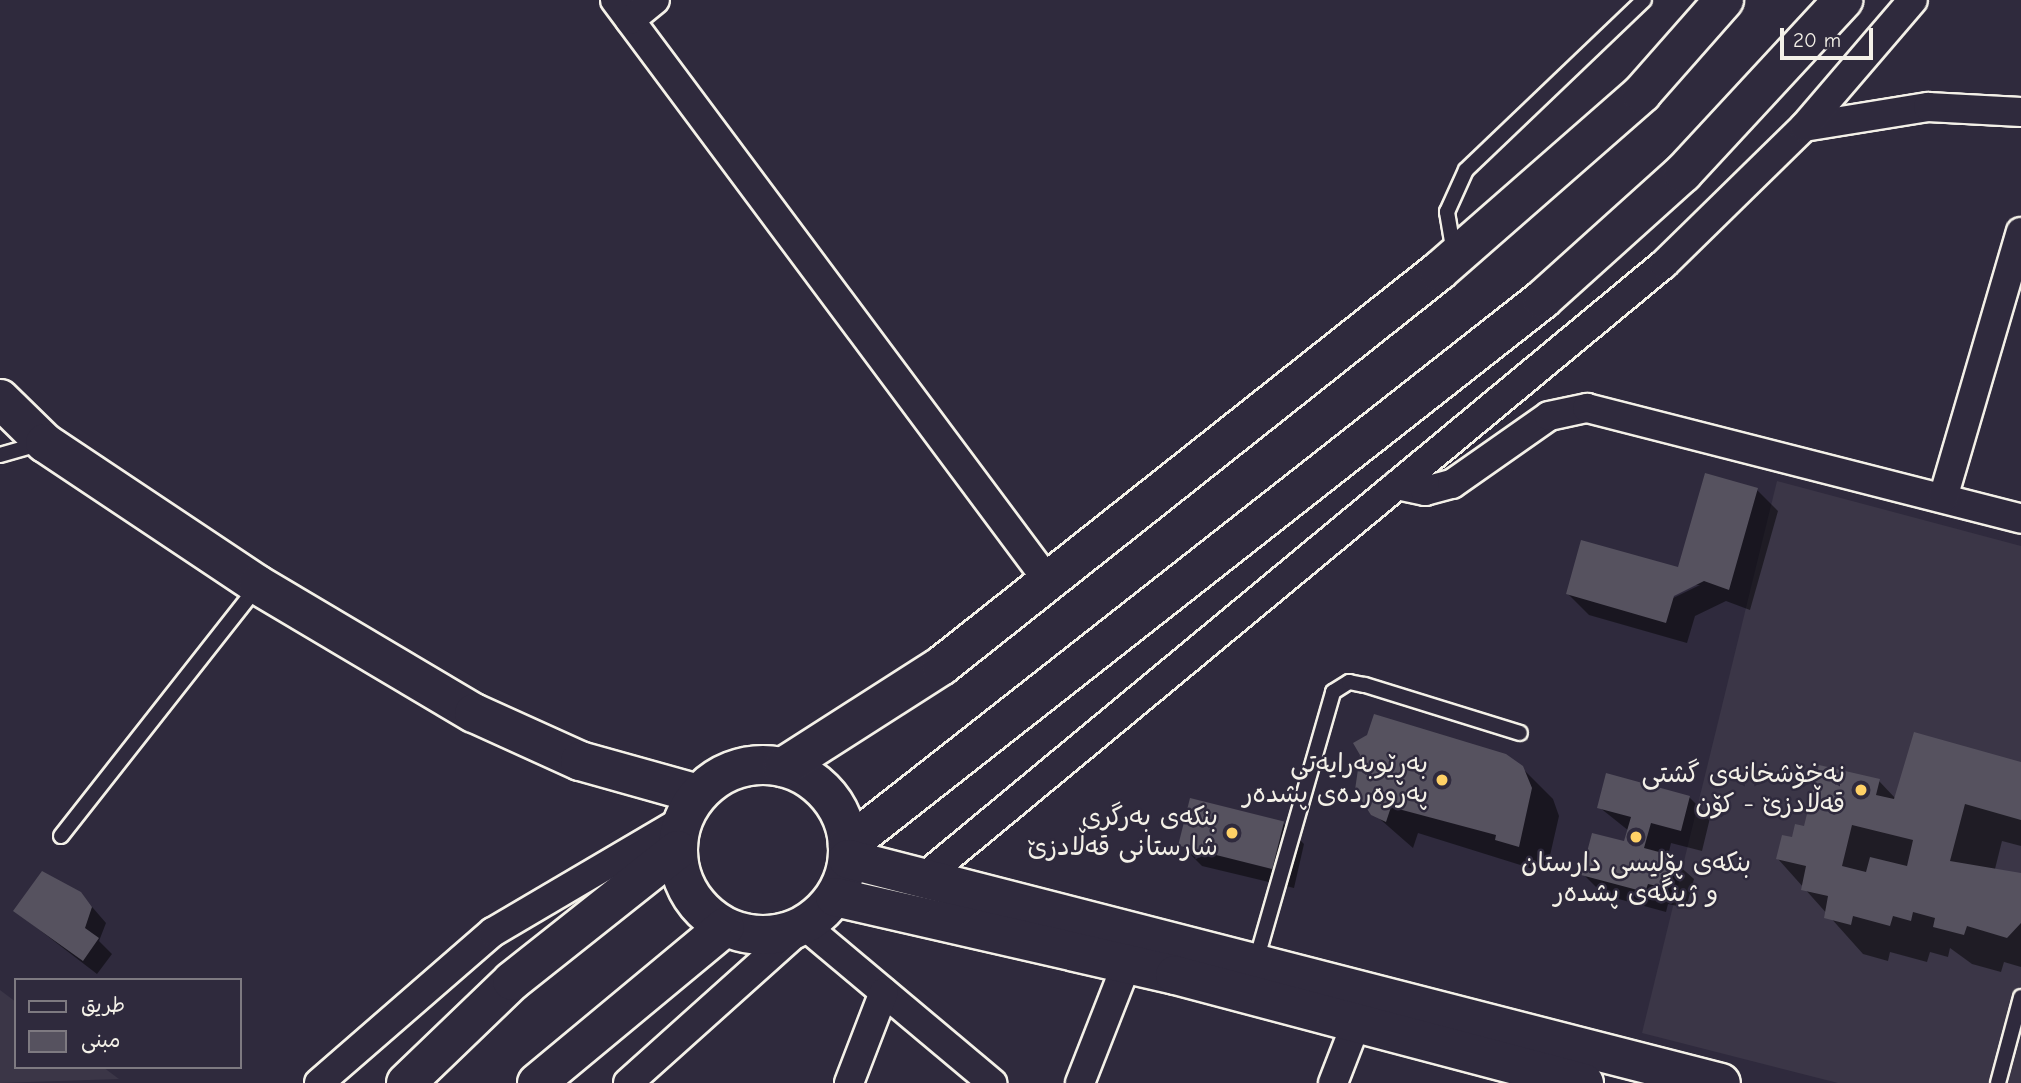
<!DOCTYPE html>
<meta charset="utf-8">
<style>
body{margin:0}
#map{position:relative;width:2021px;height:1083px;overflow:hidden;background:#2f2a3d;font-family:"Comic Neue","Playpen Sans Arabic",sans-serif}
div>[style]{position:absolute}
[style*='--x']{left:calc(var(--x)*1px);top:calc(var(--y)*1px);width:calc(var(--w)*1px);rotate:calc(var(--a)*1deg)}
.built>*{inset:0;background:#3b3647}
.shadow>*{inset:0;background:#0007}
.building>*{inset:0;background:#56525f;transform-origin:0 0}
.roads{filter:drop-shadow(2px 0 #f4f1e8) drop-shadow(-2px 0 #f4f1e8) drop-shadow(0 2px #f4f1e8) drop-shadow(0 -2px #f4f1e8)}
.lane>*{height:14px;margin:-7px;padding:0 7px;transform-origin:7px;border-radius:7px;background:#2f2a3d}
.street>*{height:28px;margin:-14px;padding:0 14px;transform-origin:14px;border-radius:14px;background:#2f2a3d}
.secondary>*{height:38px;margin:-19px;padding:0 19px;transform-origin:19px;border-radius:19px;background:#2f2a3d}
.secondary>.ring{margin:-19px;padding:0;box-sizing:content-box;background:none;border:38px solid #2f2a3d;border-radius:50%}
.dots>*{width:19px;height:19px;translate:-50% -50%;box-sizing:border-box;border:4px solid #2f2a3d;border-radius:50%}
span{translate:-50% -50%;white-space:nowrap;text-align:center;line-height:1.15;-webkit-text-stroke:5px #2f2a3d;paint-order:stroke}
.poi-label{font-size:26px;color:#f4f1e8}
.right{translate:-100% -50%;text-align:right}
.legend{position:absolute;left:14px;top:978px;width:228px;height:91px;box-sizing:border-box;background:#2f2a3d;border:2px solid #7e7a81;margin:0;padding:9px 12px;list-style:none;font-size:21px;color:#f4f1e8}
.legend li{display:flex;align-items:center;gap:14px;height:35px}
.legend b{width:35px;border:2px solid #7e7a81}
.scale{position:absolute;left:1780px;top:28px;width:93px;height:32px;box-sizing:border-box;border:4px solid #f4f1e8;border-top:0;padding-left:9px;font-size:21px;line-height:24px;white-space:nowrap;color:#f4f1e8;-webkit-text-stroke:5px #2f2a3d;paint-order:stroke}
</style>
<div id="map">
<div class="built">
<div style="clip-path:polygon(1777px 481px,2021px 546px,2021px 1083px,1838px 1083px,1642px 1033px)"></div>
<div style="clip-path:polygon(0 990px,16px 1002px,16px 1067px,103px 1067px,119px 1079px,0 1083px)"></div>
</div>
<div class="shadow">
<div style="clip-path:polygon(evenodd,1757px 490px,1778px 511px,1750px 610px,1726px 601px,1695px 616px,1687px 643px,1589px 615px,1568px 594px,1679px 570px,1757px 490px,1692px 585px,1700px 585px,1667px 601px,1666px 598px,1692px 585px)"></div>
<div style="clip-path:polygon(2021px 764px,2021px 846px,2002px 841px,1995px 869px,2021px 878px,2021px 967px,2004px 962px,2001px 972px,1972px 964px,1950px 948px,1948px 957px,1930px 952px,1927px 962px,1890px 952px,1888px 961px,1863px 954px,1778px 859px,1805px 828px,1879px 781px,1896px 799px)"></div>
<div style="clip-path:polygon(1525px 771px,1553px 799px,1559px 816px,1546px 873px,1418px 833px,1413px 848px,1373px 813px,1356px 786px)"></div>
<div style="clip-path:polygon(1689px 797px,1710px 818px,1702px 851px,1671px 843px,1668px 856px,1694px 879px,1686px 908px,1668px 904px,1666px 912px,1604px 895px,1583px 874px,1625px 843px,1629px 831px,1599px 807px)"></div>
<div style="clip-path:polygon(1283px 823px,1304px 844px,1294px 888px,1202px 866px,1181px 845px)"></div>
<div style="clip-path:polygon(80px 893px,106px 923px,99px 941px,112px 954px,97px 974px,15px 911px)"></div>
</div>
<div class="building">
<div style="clip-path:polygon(1705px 473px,1758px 488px,1729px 590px,1704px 581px,1674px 596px,1666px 623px,1566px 594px,1581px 540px,1678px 567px)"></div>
<div style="clip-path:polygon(1374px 714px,1506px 754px,1523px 766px,1532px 788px,1519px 847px,1495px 840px,1496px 835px,1391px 807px,1386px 822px,1371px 815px,1355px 790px,1360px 755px,1353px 743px,1367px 735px)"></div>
<div style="clip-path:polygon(evenodd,1914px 732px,2021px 762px,2021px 820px,1965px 804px,1950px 861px,2021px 873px,2021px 923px,2007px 938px,1967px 926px,1964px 935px,1933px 927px,1935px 918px,1913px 912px,1911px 921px,1893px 916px,1890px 926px,1853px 916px,1851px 925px,1824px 918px,1828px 896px,1801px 890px,1806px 866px,1776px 859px,1782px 835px,1792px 837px,1795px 824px,1804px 826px,1819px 765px,1880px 779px,1876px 795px,1894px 799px,1914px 732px,1852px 825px,1913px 840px,1907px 866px,1870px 857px,1866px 872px,1842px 866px,1852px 825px)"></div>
<div style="clip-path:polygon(1606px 773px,1690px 796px,1681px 831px,1651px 823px,1644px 848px,1674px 856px,1666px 888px,1648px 884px,1645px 892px,1581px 875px,1592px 833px,1624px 841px,1631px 817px,1597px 808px)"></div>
<div style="left:1190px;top:798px;width:97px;height:49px;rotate:14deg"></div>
<div style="clip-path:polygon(42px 871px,81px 892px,92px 907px,85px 928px,99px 938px,83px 961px,13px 911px)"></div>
</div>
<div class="roads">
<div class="lane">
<div style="--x:1454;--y:253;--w:42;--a:-99.7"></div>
<div style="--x:1447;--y:212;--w:46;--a:-65.7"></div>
<div style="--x:1466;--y:170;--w:246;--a:-43.7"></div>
<div style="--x:0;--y:455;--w:41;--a:-15.8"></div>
<div style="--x:61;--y:836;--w:317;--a:-51.8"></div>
<div style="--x:1256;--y:961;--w:280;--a:-74"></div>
<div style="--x:1333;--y:692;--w:19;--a:-32"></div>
<div style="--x:1349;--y:682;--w:16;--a:11"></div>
<div style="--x:1365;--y:685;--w:162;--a:17.2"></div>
<div style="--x:1998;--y:1083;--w:89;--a:-75"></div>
</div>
<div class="street">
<div style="--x:615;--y:0;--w:725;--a:53.3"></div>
<div style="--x:630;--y:20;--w:32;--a:-39"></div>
<div style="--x:1804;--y:127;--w:126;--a:-9.2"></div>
<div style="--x:1928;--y:107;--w:93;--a:3.1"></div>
<div style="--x:1397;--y:485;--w:29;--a:12"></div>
<div style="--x:1425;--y:491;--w:28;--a:-15"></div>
<div style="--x:1452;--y:484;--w:118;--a:-35"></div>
<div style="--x:1549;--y:416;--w:39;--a:-12"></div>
<div style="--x:1587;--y:408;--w:448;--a:14.3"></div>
<div style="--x:1943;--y:498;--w:277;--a:-73.7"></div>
<div style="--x:923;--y:878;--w:962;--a:-39.65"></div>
<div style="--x:1664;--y:264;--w:196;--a:-44.4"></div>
<div style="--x:1804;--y:127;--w:167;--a:-49.4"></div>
<div style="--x:319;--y:1083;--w:230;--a:-41"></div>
<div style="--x:493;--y:932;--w:221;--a:-30.5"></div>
<div style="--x:628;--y:1083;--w:237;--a:-41.9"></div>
<div style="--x:804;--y:925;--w:246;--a:40"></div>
<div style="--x:849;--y:1083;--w:97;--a:-69"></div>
<div style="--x:1080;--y:1083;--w:129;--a:-68.6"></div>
<div style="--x:1333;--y:1083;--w:66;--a:-68.8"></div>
</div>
<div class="secondary">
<div style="--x:0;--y:399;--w:63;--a:44.4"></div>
<div style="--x:45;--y:443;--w:256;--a:33.7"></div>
<div style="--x:258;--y:585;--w:251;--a:30.7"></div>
<div style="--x:474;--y:713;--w:116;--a:24.4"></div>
<div style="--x:580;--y:761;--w:123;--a:15.6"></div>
<div class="ring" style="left:678px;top:765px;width:132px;height:132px"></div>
<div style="--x:783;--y:767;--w:188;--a:-32.6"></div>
<div style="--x:941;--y:666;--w:636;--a:-38.42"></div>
<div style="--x:1439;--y:271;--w:270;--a:-41.2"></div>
<div style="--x:1642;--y:93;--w:124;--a:-48.6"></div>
<div style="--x:848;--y:845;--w:884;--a:-38.15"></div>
<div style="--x:1543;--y:299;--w:188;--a:-42"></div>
<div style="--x:1683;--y:173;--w:236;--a:-47.2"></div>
<div style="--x:848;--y:859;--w:901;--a:14.39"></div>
<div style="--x:835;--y:897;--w:349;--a:12.9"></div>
<div style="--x:1175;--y:975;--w:423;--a:14.8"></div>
<div style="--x:406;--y:1083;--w:147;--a:-43.9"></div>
<div style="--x:512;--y:981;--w:211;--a:-38.4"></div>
<div style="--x:537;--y:1083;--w:244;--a:-39.7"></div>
</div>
</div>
<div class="dots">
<div style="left:1442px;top:780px;background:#ffd166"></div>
<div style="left:1861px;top:790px;background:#ffd166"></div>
<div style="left:1232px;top:833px;background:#ffd166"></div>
<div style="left:1636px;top:837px;background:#ffd166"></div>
</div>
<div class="poi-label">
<span class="right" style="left:1428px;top:780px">بەڕێوبەرایەتی<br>پەروەردەی پشدەر</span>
<span class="right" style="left:1845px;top:790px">نەخۆشخانەی گشتی<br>قەڵادزێ - کۆن</span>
<span class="right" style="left:1218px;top:833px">بنکەی بەرگری<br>شارستانی قەڵادزێ</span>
<span style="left:1636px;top:879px">بنکەی پۆلیسی دارستان<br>و ژینگەی پشدەر</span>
</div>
<ul class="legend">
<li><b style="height:9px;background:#2f2a3d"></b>طريق</li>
<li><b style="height:19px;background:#56525f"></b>مبنى</li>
</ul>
<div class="scale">20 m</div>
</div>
